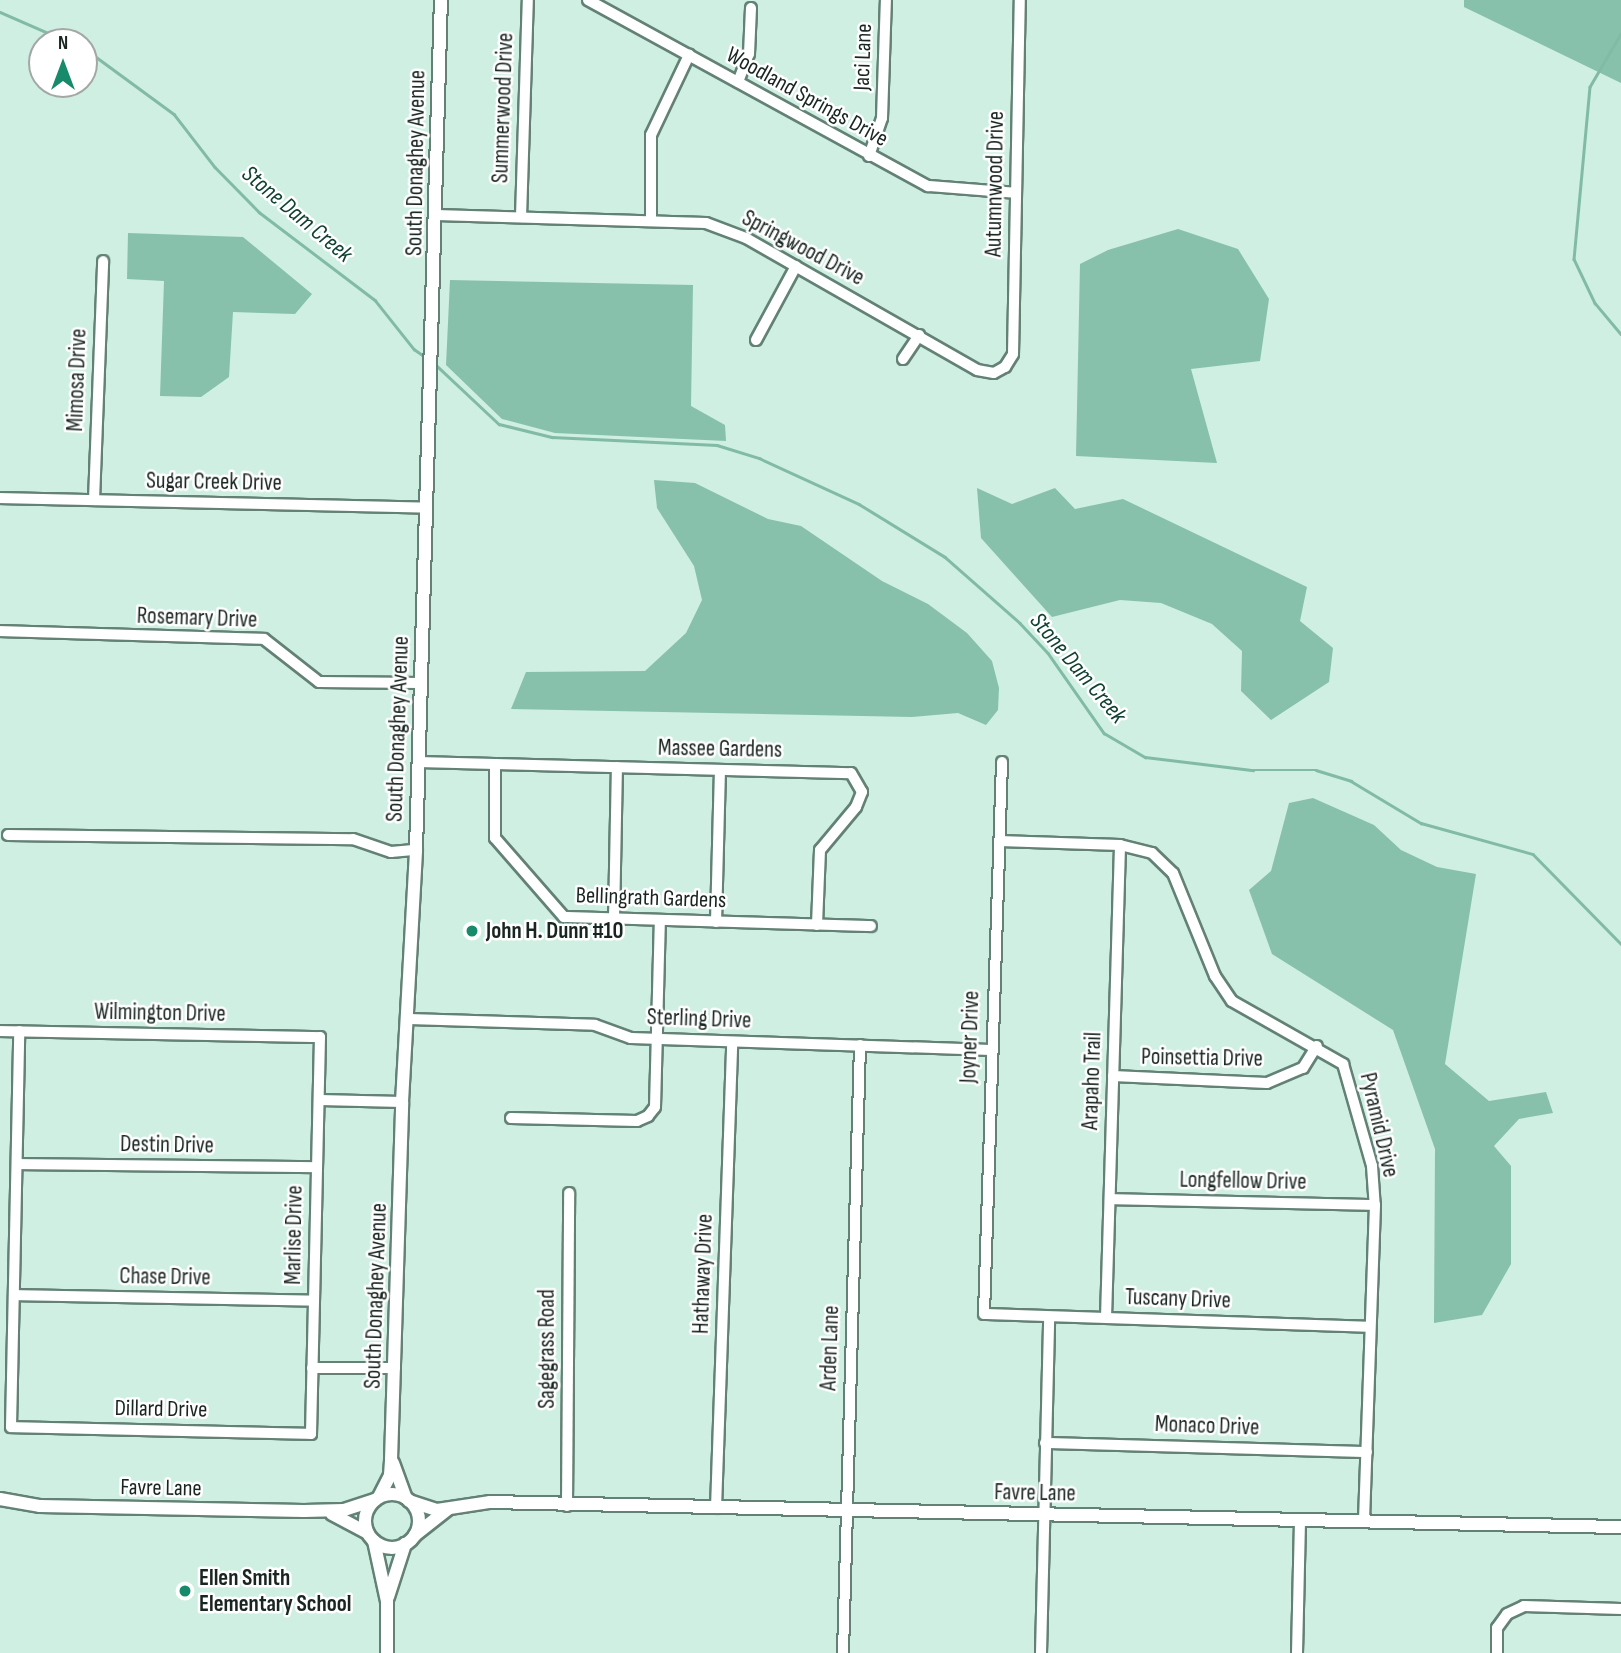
<!DOCTYPE html>
<style>
body{margin:0}
#map{position:relative;width:1621px;height:1653px;overflow:hidden;background:#ceefe1;font-family:"Sofia Sans Condensed",sans-serif}
div>[style]{position:absolute}
[style*='--x']{left:calc(var(--x)*1px);top:calc(var(--y)*1px);width:calc(var(--w)*1px);rotate:calc(var(--a)*1deg)}
.forest>*{inset:0;background:#88c1ab}
.stream>*{height:2.5px;margin:-1.25px;padding:0 1.25px;transform-origin:1.25px;border-radius:1.25px;background:#82bba5}
.roads{filter:drop-shadow(2px 0 #638175) drop-shadow(-2px 0 #638175) drop-shadow(0 2px #638175) drop-shadow(0 -2px #638175)}
.minor>*{height:10px;margin:-5px;padding:0 5px;transform-origin:5px;border-radius:5px;background:#fff}
.tertiary>*{height:12px;margin:-6px;padding:0 6px;transform-origin:6px;border-radius:6px;background:#fff}
.tertiary>.ring{margin:-6px;padding:0;box-sizing:content-box;background:none;border:12px solid #fff;border-radius:50%}
.dots>*{width:19px;height:19px;translate:-50% -50%;box-sizing:border-box;border:4px solid #fff;border-radius:50%}
span{translate:-50% -50%;white-space:nowrap;text-align:center;line-height:1.15;-webkit-text-stroke:5px #fff;paint-order:stroke}
.street-label{font-size:23px;color:#192520}
.poi-label{font-size:23px;color:#192520;font-weight:700}
.left{translate:0 -50%;text-align:left}
.water-label{font-size:24px;color:#104132;font-style:italic}
.north{position:absolute;left:28px;top:28px;width:70px;height:70px;box-sizing:border-box;background:#fff;border:2px solid #a3a8a6;border-radius:50%;rotate:0deg;font-size:19px;font-weight:700;line-height:28px;text-align:center;color:#192520}
.north::after{content:'';display:block;margin:auto;width:24px;height:32px;background:#168a6b;clip-path:polygon(50% 0,100% 100%,50% 72%,0 100%)}
</style>
<div id="map">
<div class="forest">
<div style="clip-path:polygon(1464px 0,1621px 0,1621px 83px,1464px 7px)"></div>
<div style="clip-path:polygon(1178px 229px,1238px 249px,1269px 299px,1260px 361px,1191px 369px,1217px 463px,1076px 456px,1080px 264px,1108px 250px)"></div>
<div style="clip-path:polygon(128px 233px,243px 237px,312px 294px,295px 314px,233px 312px,229px 377px,201px 397px,160px 396px,164px 281px,127px 279px)"></div>
<div style="clip-path:polygon(450px 280px,693px 285px,691px 406px,725px 425px,726px 441px,555px 433px,502px 419px,446px 365px)"></div>
<div style="clip-path:polygon(654px 480px,695px 483px,768px 519px,801px 526px,882px 581px,928px 604px,967px 633px,992px 661px,999px 688px,998px 710px,986px 725px,958px 713px,912px 717px,511px 709px,526px 672px,645px 671px,686px 633px,702px 600px,694px 566px,657px 508px)"></div>
<div style="clip-path:polygon(977px 488px,1012px 504px,1055px 488px,1075px 509px,1123px 499px,1307px 587px,1300px 621px,1333px 648px,1329px 682px,1271px 720px,1241px 691px,1242px 651px,1212px 624px,1161px 603px,1120px 600px,1052px 617px,981px 538px)"></div>
<div style="clip-path:polygon(1313px 798px,1374px 825px,1401px 850px,1437px 867px,1476px 874px,1445px 1064px,1489px 1101px,1546px 1092px,1553px 1113px,1519px 1119px,1494px 1146px,1511px 1166px,1511px 1264px,1482px 1315px,1434px 1323px,1435px 1149px,1393px 1030px,1272px 954px,1249px 890px,1271px 871px,1289px 803px)"></div>
</div>
<div class="stream">
<div style="--x:0;--y:12;--w:75;--a:23.5"></div>
<div style="--x:1621;--y:34;--w:61;--a:120.3"></div>
<div style="--x:1590;--y:87;--w:173;--a:95.3"></div>
<div style="--x:1574;--y:259;--w:49;--a:64.5"></div>
<div style="--x:1595;--y:303;--w:40;--a:50"></div>
<div style="--x:84;--y:48;--w:112;--a:36.3"></div>
<div style="--x:174;--y:114;--w:67;--a:52.3"></div>
<div style="--x:215;--y:167;--w:63;--a:45.6"></div>
<div style="--x:259;--y:212;--w:146;--a:37.2"></div>
<div style="--x:375;--y:300;--w:63;--a:51.5"></div>
<div style="--x:414;--y:349;--w:16;--a:35"></div>
<div style="--x:435;--y:364;--w:88;--a:43.2"></div>
<div style="--x:499;--y:424;--w:55;--a:13.8"></div>
<div style="--x:552;--y:437;--w:165;--a:2.8"></div>
<div style="--x:717;--y:445;--w:44;--a:17.2"></div>
<div style="--x:759;--y:458;--w:110;--a:24.7"></div>
<div style="--x:859;--y:504;--w:101;--a:31.6"></div>
<div style="--x:945;--y:557;--w:100;--a:41.3"></div>
<div style="--x:1020;--y:623;--w:41;--a:47"></div>
<div style="--x:1048;--y:653;--w:98;--a:55"></div>
<div style="--x:1104;--y:733;--w:48;--a:30.3"></div>
<div style="--x:1145;--y:757;--w:109;--a:6.9"></div>
<div style="--x:1253;--y:770;--w:63;--a:0"></div>
<div style="--x:1316;--y:770;--w:37;--a:17"></div>
<div style="--x:1351;--y:781;--w:82;--a:31"></div>
<div style="--x:1421;--y:823;--w:116;--a:15.5"></div>
<div style="--x:1533;--y:854;--w:126;--a:45.6"></div>
</div>
<div class="roads">
<div class="minor">
<div style="--x:588;--y:0;--w:388;--a:28.7"></div>
<div style="--x:928;--y:186;--w:88;--a:4.5"></div>
<div style="--x:738;--y:82;--w:30;--a:-69"></div>
<div style="--x:749;--y:54;--w:46;--a:-87.5"></div>
<div style="--x:869;--y:156;--w:40;--a:-71.1"></div>
<div style="--x:882;--y:118;--w:118;--a:-88.1"></div>
<div style="--x:436;--y:215;--w:270;--a:1.7"></div>
<div style="--x:706;--y:223;--w:43;--a:20.6"></div>
<div style="--x:746;--y:238;--w:266;--a:29.7"></div>
<div style="--x:977;--y:370;--w:17;--a:10"></div>
<div style="--x:994;--y:373;--w:13;--a:-29"></div>
<div style="--x:1005;--y:367;--w:15;--a:-58"></div>
<div style="--x:1013;--y:354;--w:354;--a:-88.9"></div>
<div style="--x:521;--y:217;--w:217;--a:-88.2"></div>
<div style="--x:651;--y:219;--w:84;--a:-90"></div>
<div style="--x:651;--y:135;--w:89;--a:-64.6"></div>
<div style="--x:756;--y:340;--w:84;--a:-61.6"></div>
<div style="--x:903;--y:359;--w:29;--a:-56"></div>
<div style="--x:0;--y:498;--w:426;--a:1.3"></div>
<div style="--x:94;--y:500;--w:239;--a:-87.8"></div>
<div style="--x:0;--y:631;--w:264;--a:1.7"></div>
<div style="--x:264;--y:639;--w:70;--a:38"></div>
<div style="--x:319;--y:682;--w:101;--a:0.6"></div>
<div style="--x:418;--y:762;--w:433;--a:1.5"></div>
<div style="--x:851;--y:773;--w:22;--a:60"></div>
<div style="--x:862;--y:792;--w:16;--a:112"></div>
<div style="--x:856;--y:807;--w:56;--a:129.9"></div>
<div style="--x:820;--y:850;--w:75;--a:92.3"></div>
<div style="--x:1002;--y:762;--w:552;--a:91.87"></div>
<div style="--x:984;--y:1314;--w:386;--a:1.9"></div>
<div style="--x:495;--y:764;--w:74;--a:90"></div>
<div style="--x:495;--y:838;--w:105;--a:48.9"></div>
<div style="--x:564;--y:917;--w:307;--a:1.7"></div>
<div style="--x:8;--y:835;--w:345;--a:0.7"></div>
<div style="--x:353;--y:839;--w:40;--a:18.9"></div>
<div style="--x:391;--y:852;--w:25;--a:-5"></div>
<div style="--x:999;--y:841;--w:121;--a:1.9"></div>
<div style="--x:1120;--y:845;--w:33;--a:14"></div>
<div style="--x:1152;--y:853;--w:29;--a:44"></div>
<div style="--x:1173;--y:873;--w:111;--a:67.8"></div>
<div style="--x:1215;--y:976;--w:30;--a:56"></div>
<div style="--x:1232;--y:1001;--w:128;--a:29.6"></div>
<div style="--x:1343;--y:1064;--w:106;--a:74.1"></div>
<div style="--x:1372;--y:1166;--w:39;--a:86"></div>
<div style="--x:1375;--y:1205;--w:317;--a:92"></div>
<div style="--x:614;--y:920;--w:153;--a:-88.9"></div>
<div style="--x:716;--y:922;--w:152;--a:-88.5"></div>
<div style="--x:409;--y:1019;--w:186;--a:1.8"></div>
<div style="--x:595;--y:1025;--w:38;--a:20"></div>
<div style="--x:631;--y:1038;--w:360;--a:1.9"></div>
<div style="--x:0;--y:1031;--w:320;--a:1.1"></div>
<div style="--x:320;--y:1037;--w:397;--a:91.3"></div>
<div style="--x:311;--y:1434;--w:300;--a:-178.7"></div>
<div style="--x:11;--y:1427;--w:396;--a:-88.8"></div>
<div style="--x:1113;--y:1076;--w:154;--a:2.6"></div>
<div style="--x:1267;--y:1083;--w:39;--a:-23"></div>
<div style="--x:1303;--y:1068;--w:26;--a:-58"></div>
<div style="--x:320;--y:1100;--w:82;--a:1.4"></div>
<div style="--x:511;--y:1118;--w:126;--a:1.4"></div>
<div style="--x:637;--y:1121;--w:12;--a:-24"></div>
<div style="--x:648;--y:1116;--w:11;--a:-52"></div>
<div style="--x:655;--y:1107;--w:185;--a:-88.5"></div>
<div style="--x:17;--y:1164;--w:300;--a:0.6"></div>
<div style="--x:1110;--y:1199;--w:265;--a:1.3"></div>
<div style="--x:14;--y:1295;--w:300;--a:1.1"></div>
<div style="--x:1106;--y:1318;--w:473;--a:-88.3"></div>
<div style="--x:312;--y:1368;--w:83;--a:0"></div>
<div style="--x:1045;--y:1443;--w:322;--a:1.6"></div>
<div style="--x:567;--y:1506;--w:313;--a:-89.6"></div>
<div style="--x:716;--y:1508;--w:466;--a:-88"></div>
<div style="--x:843;--y:1653;--w:608;--a:-88.4"></div>
<div style="--x:1041;--y:1653;--w:335;--a:-88.6"></div>
<div style="--x:1297;--y:1653;--w:131;--a:-88.7"></div>
<div style="--x:1497;--y:1653;--w:25;--a:-90"></div>
<div style="--x:1497;--y:1628;--w:17;--a:-54"></div>
<div style="--x:1507;--y:1614;--w:19;--a:-25"></div>
<div style="--x:1524;--y:1606;--w:97;--a:1.8"></div>
</div>
<div class="tertiary">
<div style="--x:393;--y:1463;--w:37;--a:70"></div>
<div class="ring" style="left:365px;top:1494px;width:42px;height:42px"></div>
<div style="--x:379;--y:1497;--w:25;--a:-63"></div>
<div style="--x:390;--y:1475;--w:15;--a:-86"></div>
<div style="--x:391;--y:1460;--w:358;--a:-88.2"></div>
<div style="--x:402;--y:1102;--w:252;--a:-86.8"></div>
<div style="--x:416;--y:850;--w:850;--a:-88.32"></div>
<div style="--x:0;--y:1499;--w:41;--a:9.9"></div>
<div style="--x:40;--y:1506;--w:264;--a:1.1"></div>
<div style="--x:304;--y:1511;--w:40;--a:-1.4"></div>
<div style="--x:344;--y:1510;--w:33;--a:-18"></div>
<div style="--x:409;--y:1501;--w:29;--a:18"></div>
<div style="--x:437;--y:1510;--w:54;--a:-8.6"></div>
<div style="--x:490;--y:1502;--w:1131;--a:1.27"></div>
<div style="--x:332;--y:1514;--w:40;--a:28"></div>
<div style="--x:415;--y:1535;--w:42;--a:-38.2"></div>
<div style="--x:374;--y:1541;--w:61;--a:77.8"></div>
<div style="--x:387;--y:1601;--w:52;--a:90"></div>
<div style="--x:388;--y:1597;--w:56;--a:-72.2"></div>
</div>
</div>
<div class="dots">
<div style="left:472px;top:931px;background:#168a6b"></div>
<div style="left:185px;top:1591px;background:#168a6b"></div>
</div>
<div class="street-label">
<span style="left:863px;top:57px;rotate:-88deg">Jaci Lane</span>
<span style="left:807px;top:97px;rotate:29deg">Woodland Springs Drive</span>
<span style="left:503px;top:108px;rotate:-88deg">Summerwood Drive</span>
<span style="left:416px;top:163px;rotate:-89deg">South Donaghey Avenue</span>
<span style="left:995px;top:184px;rotate:-89deg">Autumnwood Drive</span>
<span style="left:803px;top:248px;rotate:28deg">Springwood Drive</span>
<span style="left:77px;top:380px;rotate:-88deg">Mimosa Drive</span>
<span style="left:214px;top:482px;rotate:1deg">Sugar Creek Drive</span>
<span style="left:197px;top:618px;rotate:2deg">Rosemary Drive</span>
<span style="left:398px;top:729px;rotate:-88deg">South Donaghey Avenue</span>
<span style="left:720px;top:749px;rotate:1deg">Massee Gardens</span>
<span style="left:651px;top:898px;rotate:2deg">Bellingrath Gardens</span>
<span style="left:160px;top:1013px;rotate:1deg">Wilmington Drive</span>
<span style="left:699px;top:1019px;rotate:2deg">Sterling Drive</span>
<span style="left:970px;top:1037px;rotate:-88deg">Joyner Drive</span>
<span style="left:1202px;top:1058px;rotate:1deg">Poinsettia Drive</span>
<span style="left:1092px;top:1081px;rotate:-88deg">Arapaho Trail</span>
<span style="left:1379px;top:1125px;rotate:77deg">Pyramid Drive</span>
<span style="left:167px;top:1145px;rotate:1deg">Destin Drive</span>
<span style="left:1243px;top:1181px;rotate:1deg">Longfellow Drive</span>
<span style="left:294px;top:1235px;rotate:-89deg">Marlise Drive</span>
<span style="left:703px;top:1274px;rotate:-88deg">Hathaway Drive</span>
<span style="left:165px;top:1277px;rotate:1deg">Chase Drive</span>
<span style="left:376px;top:1296px;rotate:-88deg">South Donaghey Avenue</span>
<span style="left:1178px;top:1299px;rotate:2deg">Tuscany Drive</span>
<span style="left:830px;top:1348px;rotate:-88deg">Arden Lane</span>
<span style="left:547px;top:1349px;rotate:-90deg">Sagegrass Road</span>
<span style="left:161px;top:1409px;rotate:1deg">Dillard Drive</span>
<span style="left:1207px;top:1426px;rotate:2deg">Monaco Drive</span>
<span style="left:161px;top:1488px;rotate:1deg">Favre Lane</span>
<span style="left:1035px;top:1493px;rotate:1deg">Favre Lane</span>
</div>
<div class="poi-label">
<span class="left" style="left:486px;top:931px">John H. Dunn #10</span>
<span class="left" style="left:199px;top:1591px">Ellen Smith<br>Elementary School</span>
</div>
<div class="water-label">
<span style="left:297px;top:214px;rotate:40deg">Stone Dam Creek</span>
<span style="left:1078px;top:668px;rotate:50deg">Stone Dam Creek</span>
</div>
<div class="north">N</div>
</div>
